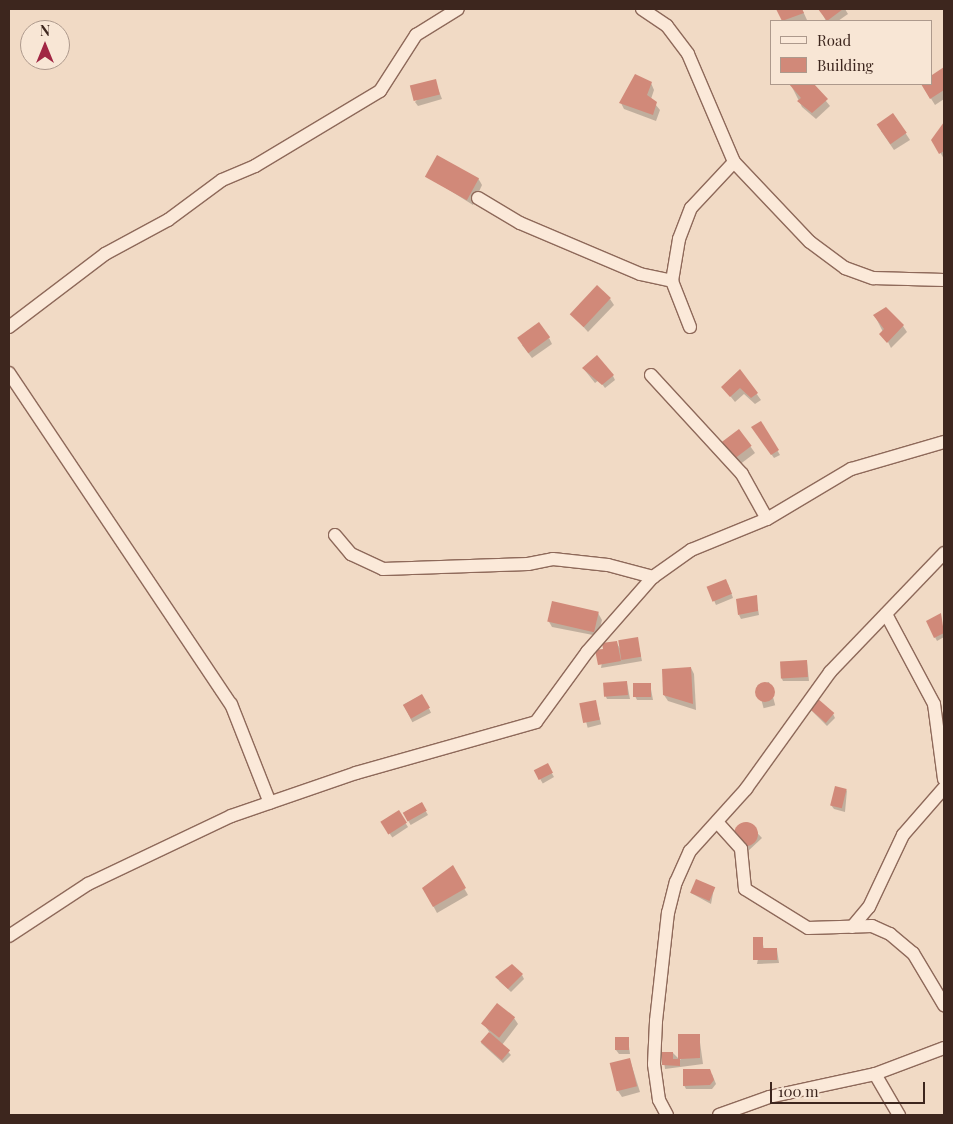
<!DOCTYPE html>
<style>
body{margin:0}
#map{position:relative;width:953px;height:1124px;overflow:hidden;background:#f1dac5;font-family:"Playfair Display",serif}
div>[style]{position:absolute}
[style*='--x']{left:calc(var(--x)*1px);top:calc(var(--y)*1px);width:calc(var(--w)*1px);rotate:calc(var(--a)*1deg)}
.shadow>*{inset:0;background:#0003;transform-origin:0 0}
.building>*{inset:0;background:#d18979;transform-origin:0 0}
.round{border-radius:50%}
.roads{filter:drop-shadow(1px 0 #8e695a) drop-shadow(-1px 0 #8e695a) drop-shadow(0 1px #8e695a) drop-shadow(0 -1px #8e695a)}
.street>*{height:12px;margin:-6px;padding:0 6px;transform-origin:6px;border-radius:6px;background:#fbe9d9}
span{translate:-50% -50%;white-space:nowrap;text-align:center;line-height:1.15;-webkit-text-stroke:5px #f8e6d5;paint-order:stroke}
.frame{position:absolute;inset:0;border:10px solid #3d261e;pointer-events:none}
.legend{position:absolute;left:770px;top:20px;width:162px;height:65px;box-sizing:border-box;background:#f8e6d5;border:1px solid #ad998c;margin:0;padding:6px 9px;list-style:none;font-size:15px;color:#3d261e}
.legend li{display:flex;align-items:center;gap:10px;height:25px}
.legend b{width:25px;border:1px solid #ad998c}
.north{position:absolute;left:20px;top:20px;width:50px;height:50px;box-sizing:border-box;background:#f8e6d5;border:1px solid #ad998c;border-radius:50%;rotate:0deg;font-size:14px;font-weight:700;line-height:20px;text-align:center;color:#3d261e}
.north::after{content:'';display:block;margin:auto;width:18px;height:22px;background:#a12643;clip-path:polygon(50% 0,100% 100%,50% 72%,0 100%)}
.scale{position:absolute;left:770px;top:1082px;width:155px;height:22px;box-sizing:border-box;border:2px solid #3d261e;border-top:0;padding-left:6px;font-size:15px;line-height:18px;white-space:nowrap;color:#3d261e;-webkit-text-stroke:4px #f8e6d5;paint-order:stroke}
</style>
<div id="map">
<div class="shadow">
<div style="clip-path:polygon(778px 9px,802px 9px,807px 20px,784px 21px)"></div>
<div style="clip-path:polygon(820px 9px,845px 9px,848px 14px,838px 21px,826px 21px)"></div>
<div style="clip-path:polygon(944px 69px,944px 99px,935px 105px,922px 84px,932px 84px,932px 76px)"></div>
<div style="clip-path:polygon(435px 81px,442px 99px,418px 106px,415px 102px)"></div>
<div style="clip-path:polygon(651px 83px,654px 90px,651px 99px,660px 110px,656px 121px,624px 109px,621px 103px)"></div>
<div style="clip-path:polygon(812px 84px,830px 106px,816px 119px,802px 107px,791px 85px)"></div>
<div style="clip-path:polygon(893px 114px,910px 140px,894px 150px,881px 131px)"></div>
<div style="clip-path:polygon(944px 124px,944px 159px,933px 140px)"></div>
<div style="clip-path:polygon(427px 176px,478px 178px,482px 185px,473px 205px)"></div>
<div style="clip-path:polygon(610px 299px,614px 305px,588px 332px,572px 314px)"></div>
<div style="clip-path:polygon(875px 316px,903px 326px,907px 332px,891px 348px)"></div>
<div style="clip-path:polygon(549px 338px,552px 344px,532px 358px,522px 345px)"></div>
<div style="clip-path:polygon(583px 368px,613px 376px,615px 380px,605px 388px,599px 380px,595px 383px)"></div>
<div style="clip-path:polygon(740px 371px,761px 400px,755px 404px,744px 394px,735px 402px,723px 387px)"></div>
<div style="clip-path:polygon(761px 422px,780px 455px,774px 458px,755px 431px)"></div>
<div style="clip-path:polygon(739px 430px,755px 453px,739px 465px,726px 449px)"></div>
<div style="clip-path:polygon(728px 584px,733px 598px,716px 605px,708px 587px)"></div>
<div style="clip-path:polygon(756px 596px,759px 615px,741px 619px,739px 615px)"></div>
<div style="clip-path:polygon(598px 613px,602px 620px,598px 636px,552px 627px,548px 620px)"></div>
<div style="clip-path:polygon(940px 615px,944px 637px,937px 641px,927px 622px)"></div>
<div style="clip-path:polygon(637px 638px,642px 661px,601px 668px,604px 650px,616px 642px,621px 650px)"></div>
<div style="clip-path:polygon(807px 662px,809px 681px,783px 681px,781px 677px)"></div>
<div style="clip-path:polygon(691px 668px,694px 674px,696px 710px,668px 701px,664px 695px)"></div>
<div style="left:769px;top:682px;width:24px;height:12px;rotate:75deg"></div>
<div style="clip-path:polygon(627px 683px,630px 699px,607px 699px,605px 695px)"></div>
<div style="clip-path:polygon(650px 684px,653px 700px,637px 700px,635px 696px)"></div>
<div style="left:422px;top:695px;width:20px;height:21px;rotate:63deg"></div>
<div style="left:595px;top:701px;width:24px;height:14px;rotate:75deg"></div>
<div style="clip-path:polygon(809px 708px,833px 714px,835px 718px,827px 726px)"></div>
<div style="left:547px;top:765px;width:14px;height:13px;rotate:60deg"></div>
<div style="clip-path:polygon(847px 790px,845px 812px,834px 809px,831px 805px)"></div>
<div style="left:421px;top:803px;width:14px;height:20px;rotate:60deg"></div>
<div style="left:398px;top:812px;width:18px;height:19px;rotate:56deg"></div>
<div style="left:747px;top:822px;width:22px;height:19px;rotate:47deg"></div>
<div style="clip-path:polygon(452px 867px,468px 895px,437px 913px,424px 889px)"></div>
<div style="clip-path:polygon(714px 888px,711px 904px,691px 893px)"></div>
<div style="clip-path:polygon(762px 939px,764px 950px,777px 950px,779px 963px,757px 964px)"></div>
<div style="clip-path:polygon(522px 975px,524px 979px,511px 992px,499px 981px)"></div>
<div style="clip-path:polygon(514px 1018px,518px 1024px,502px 1045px,511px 1055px,503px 1063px,481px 1043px,490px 1033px,483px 1023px)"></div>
<div style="clip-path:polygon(699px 1035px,703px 1064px,665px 1069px,663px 1053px,673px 1053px,680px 1060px)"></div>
<div style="clip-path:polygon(628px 1039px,630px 1054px,619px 1054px,616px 1050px)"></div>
<div style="clip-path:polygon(630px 1060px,640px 1092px,622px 1097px,618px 1091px)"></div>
<div style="clip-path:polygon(712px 1074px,716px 1084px,712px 1089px,686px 1089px,684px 1085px)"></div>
</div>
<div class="building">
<div style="clip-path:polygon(776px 9px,802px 9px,804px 13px,782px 21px)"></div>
<div style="clip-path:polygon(818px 9px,843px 9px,827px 21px)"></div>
<div style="clip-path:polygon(944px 67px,944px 90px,930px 99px,921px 84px,932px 84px,932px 75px)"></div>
<div style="clip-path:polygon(635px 74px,652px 82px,647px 95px,657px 102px,653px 115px,619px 103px)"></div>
<div style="left:436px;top:79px;width:16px;height:27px;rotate:76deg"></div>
<div style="clip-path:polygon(789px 84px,814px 84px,828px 99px,812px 113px,797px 101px,801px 98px)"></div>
<div style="left:893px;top:113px;width:24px;height:20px;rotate:55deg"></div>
<div style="clip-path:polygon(944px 122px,944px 151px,939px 154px,931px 140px)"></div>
<div style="left:437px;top:155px;width:48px;height:25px;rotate:29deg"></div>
<div style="left:597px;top:285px;width:19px;height:40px;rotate:43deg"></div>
<div style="clip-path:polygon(886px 307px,904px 325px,887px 343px,879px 334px,884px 329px,873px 315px)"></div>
<div style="left:539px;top:322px;width:19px;height:27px;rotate:54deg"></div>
<div style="clip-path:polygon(597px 355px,614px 375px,602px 385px,582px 368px)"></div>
<div style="clip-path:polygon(740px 369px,758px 393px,751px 398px,740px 388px,730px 397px,721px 387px)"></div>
<div style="clip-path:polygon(761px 421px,779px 450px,771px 455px,751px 427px)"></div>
<div style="left:739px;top:429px;width:21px;height:22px;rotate:53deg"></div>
<div style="left:726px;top:579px;width:16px;height:21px;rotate:68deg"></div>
<div style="clip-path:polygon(757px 595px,758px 611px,738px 615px,736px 599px)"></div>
<div style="left:552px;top:601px;width:48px;height:21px;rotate:13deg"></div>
<div style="clip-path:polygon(941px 613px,944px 633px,934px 638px,926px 621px)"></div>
<div style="left:638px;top:637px;width:20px;height:20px;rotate:81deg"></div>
<div style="clip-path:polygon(617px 641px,621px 661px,598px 665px,595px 650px,603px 649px,602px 643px)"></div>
<div style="left:807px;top:660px;width:17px;height:27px;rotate:87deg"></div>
<div style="clip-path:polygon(691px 667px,693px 704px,663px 695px,662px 669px)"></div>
<div style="left:627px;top:681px;width:14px;height:24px;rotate:86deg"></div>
<div class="round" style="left:755px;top:682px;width:20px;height:20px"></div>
<div style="left:633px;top:683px;width:18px;height:14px"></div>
<div style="left:422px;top:694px;width:16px;height:22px;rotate:60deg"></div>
<div style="left:817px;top:698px;width:23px;height:13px;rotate:41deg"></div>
<div style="left:596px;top:700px;width:20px;height:17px;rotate:79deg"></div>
<div style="left:548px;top:763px;width:11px;height:16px;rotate:63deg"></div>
<div style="left:835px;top:786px;width:12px;height:20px;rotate:14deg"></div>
<div style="left:422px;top:802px;width:10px;height:22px;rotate:61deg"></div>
<div style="left:399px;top:810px;width:15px;height:22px;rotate:58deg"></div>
<div class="round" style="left:734px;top:822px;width:24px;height:24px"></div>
<div style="clip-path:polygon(453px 865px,466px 888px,433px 907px,422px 888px)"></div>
<div style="left:696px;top:879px;width:21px;height:15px;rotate:23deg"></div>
<div style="clip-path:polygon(753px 937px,763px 937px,763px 948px,777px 948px,777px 960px,753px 960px)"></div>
<div style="clip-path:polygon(512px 964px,523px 974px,508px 989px,495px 977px)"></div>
<div style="left:497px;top:1003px;width:23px;height:26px;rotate:38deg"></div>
<div style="left:489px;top:1032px;width:28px;height:13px;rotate:41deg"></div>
<div style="clip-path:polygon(678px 1034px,700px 1034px,700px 1058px,680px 1059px,680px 1066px,662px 1065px,662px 1052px,673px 1052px,673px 1059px,678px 1059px)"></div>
<div style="left:615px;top:1037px;width:14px;height:13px"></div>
<div style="left:630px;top:1058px;width:29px;height:21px;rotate:76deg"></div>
<div style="clip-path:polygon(683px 1069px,710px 1069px,714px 1080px,710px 1085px,683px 1086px)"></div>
</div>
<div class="roads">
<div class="street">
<div style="--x:642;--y:9;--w:30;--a:34"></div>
<div style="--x:667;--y:26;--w:35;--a:53"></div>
<div style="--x:688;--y:54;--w:117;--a:66.9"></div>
<div style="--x:734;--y:162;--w:110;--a:46.5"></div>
<div style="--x:810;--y:242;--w:44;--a:36.6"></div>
<div style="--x:845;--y:268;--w:30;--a:20"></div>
<div style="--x:873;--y:278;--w:71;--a:1.6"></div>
<div style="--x:478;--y:198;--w:49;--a:30.8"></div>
<div style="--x:520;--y:223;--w:130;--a:23"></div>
<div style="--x:640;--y:274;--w:33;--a:12"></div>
<div style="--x:9;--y:327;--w:121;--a:-37.2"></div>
<div style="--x:105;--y:254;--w:72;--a:-28.4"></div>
<div style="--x:168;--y:220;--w:67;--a:-36.5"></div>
<div style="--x:222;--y:180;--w:36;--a:-23"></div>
<div style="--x:255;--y:166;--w:146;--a:-31"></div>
<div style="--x:380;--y:91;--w:67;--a:-57.3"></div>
<div style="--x:416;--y:35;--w:49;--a:-31.8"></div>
<div style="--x:690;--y:327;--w:49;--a:-111.4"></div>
<div style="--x:672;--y:281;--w:43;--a:-80.5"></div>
<div style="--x:679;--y:239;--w:33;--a:-69"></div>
<div style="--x:691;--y:208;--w:63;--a:-46.9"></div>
<div style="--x:9;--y:373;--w:399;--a:56.2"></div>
<div style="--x:231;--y:704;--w:106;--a:68.5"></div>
<div style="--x:651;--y:375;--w:134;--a:47.4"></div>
<div style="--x:742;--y:474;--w:51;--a:60.9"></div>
<div style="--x:335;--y:535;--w:25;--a:50"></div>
<div style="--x:351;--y:554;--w:35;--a:25"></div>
<div style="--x:383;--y:569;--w:145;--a:-2"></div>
<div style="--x:528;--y:564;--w:25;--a:-11"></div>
<div style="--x:553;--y:559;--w:55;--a:6.2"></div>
<div style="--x:608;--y:565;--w:47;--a:14.9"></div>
<div style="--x:886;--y:614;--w:102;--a:61.9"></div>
<div style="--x:934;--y:704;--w:76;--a:82.4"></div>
<div style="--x:717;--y:822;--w:36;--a:48"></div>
<div style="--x:741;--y:849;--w:40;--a:84.3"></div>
<div style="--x:745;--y:889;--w:74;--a:31.8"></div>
<div style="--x:808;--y:928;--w:64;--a:-1.8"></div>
<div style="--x:872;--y:926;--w:20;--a:24"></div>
<div style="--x:890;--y:934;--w:30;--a:40"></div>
<div style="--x:913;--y:953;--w:61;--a:59.2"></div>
<div style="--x:852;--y:927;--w:26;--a:-50"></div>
<div style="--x:869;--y:907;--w:80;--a:-64.7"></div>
<div style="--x:903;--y:835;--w:62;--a:-48.9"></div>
<div style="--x:9;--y:936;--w:95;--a:-33.4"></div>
<div style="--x:88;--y:884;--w:158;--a:-25.4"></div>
<div style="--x:231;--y:816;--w:132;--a:-19"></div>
<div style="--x:356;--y:773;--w:187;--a:-15.8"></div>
<div style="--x:536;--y:722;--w:87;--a:-53.9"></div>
<div style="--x:587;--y:652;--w:100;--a:-48.7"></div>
<div style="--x:653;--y:577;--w:47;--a:-35.4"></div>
<div style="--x:691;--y:550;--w:82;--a:-22.2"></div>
<div style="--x:767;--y:519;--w:98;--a:-30.8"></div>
<div style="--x:851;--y:469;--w:97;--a:-16.2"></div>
<div style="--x:875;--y:1074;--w:48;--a:59.7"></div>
<div style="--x:667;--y:1115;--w:17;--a:-118"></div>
<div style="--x:659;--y:1100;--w:36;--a:-98"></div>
<div style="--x:654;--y:1064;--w:43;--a:-87.3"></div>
<div style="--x:656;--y:1021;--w:109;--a:-83.7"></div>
<div style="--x:668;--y:913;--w:32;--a:-76"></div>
<div style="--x:676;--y:882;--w:34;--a:-66"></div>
<div style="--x:690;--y:851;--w:84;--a:-47.9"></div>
<div style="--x:746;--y:789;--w:144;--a:-54.3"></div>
<div style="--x:830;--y:672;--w:165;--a:-46.2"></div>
<div style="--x:719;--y:1115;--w:53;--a:-19.8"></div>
<div style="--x:769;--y:1097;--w:108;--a:-12.2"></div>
<div style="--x:875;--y:1074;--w:74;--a:-20.6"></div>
</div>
</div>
<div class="frame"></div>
<ul class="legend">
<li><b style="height:6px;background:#fbe9d9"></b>Road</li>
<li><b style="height:14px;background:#d18979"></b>Building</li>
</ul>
<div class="north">N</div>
<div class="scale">100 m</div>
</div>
